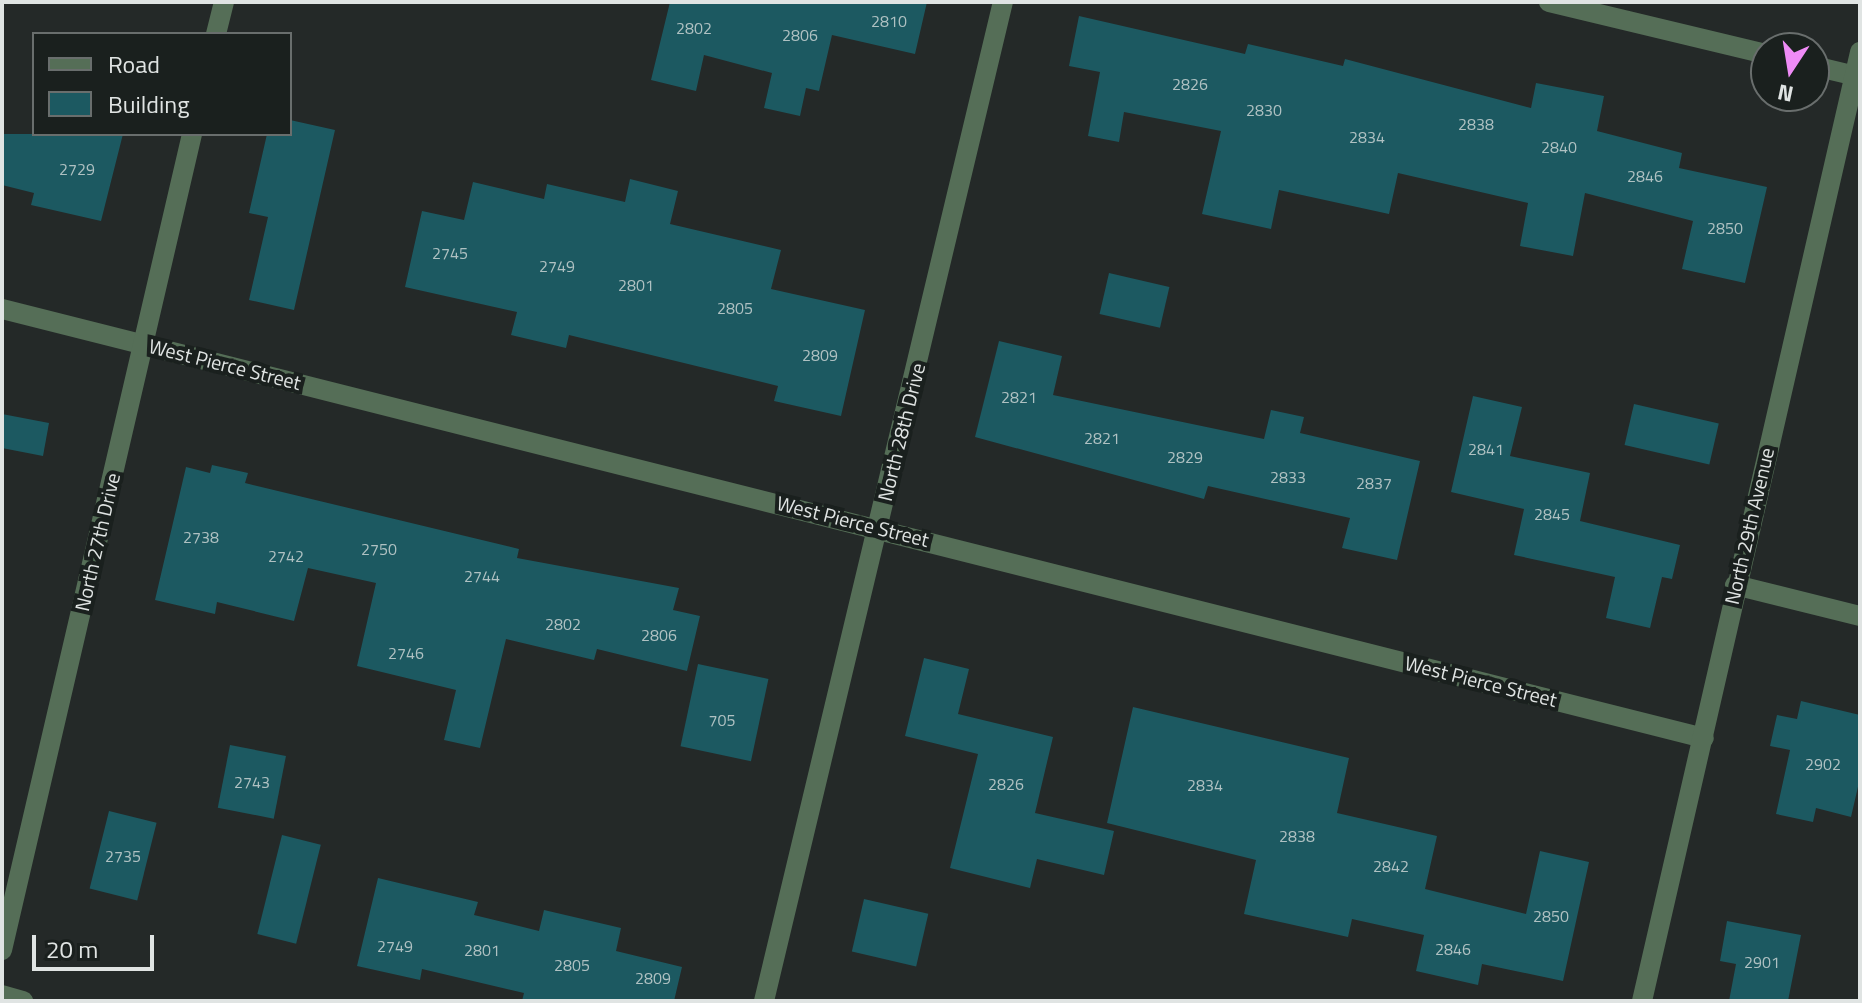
<!DOCTYPE html>
<style>
body{margin:0}
#map{position:relative;width:1862px;height:1003px;overflow:hidden;background:#242928;font-family:"Titillium Web",sans-serif}
div>[style]{position:absolute}
[style*='--x']{left:calc(var(--x)*1px);top:calc(var(--y)*1px);width:calc(var(--w)*1px);rotate:calc(var(--a)*1deg)}
.building>*{inset:0;background:#1c5961;transform-origin:0 0}
.street>*{height:20px;margin:-10px;padding:0 10px;transform-origin:10px;border-radius:10px;background:#556e57}
span{translate:-50% -50%;white-space:nowrap;text-align:center;line-height:1.15;-webkit-text-stroke:8px #1a201e;paint-order:stroke}
.number-label{font-size:16px;color:#afc1c2}
.number-label span{-webkit-text-stroke-width:0}
.street-label{font-size:20px;color:#e0e4e3}
.frame{position:absolute;inset:0;border:4px solid #e0e4e3;pointer-events:none}
.legend{position:absolute;left:32px;top:32px;width:260px;height:104px;box-sizing:border-box;background:#1a201e;border:2px solid #696e6d;margin:0;padding:10px 14px;list-style:none;font-size:24px;color:#e0e4e3}
.legend li{display:flex;align-items:center;gap:16px;height:40px}
.legend b{width:40px;border:2px solid #696e6d}
.north{position:absolute;left:1750px;top:32px;width:80px;height:80px;box-sizing:border-box;background:#1a201e;border:2px solid #696e6d;border-radius:50%;rotate:192deg;font-size:22px;font-weight:700;line-height:32px;text-align:center;color:#e0e4e3}
.north::after{content:'';display:block;margin:auto;width:28px;height:36px;background:#ef8bf6;clip-path:polygon(50% 0,100% 100%,50% 72%,0 100%)}
.scale{position:absolute;left:32px;top:935px;width:122px;height:36px;box-sizing:border-box;border:4px solid #e0e4e3;border-top:0;padding-left:10px;font-size:24px;line-height:28px;white-space:nowrap;color:#e0e4e3;-webkit-text-stroke:6px #1a201e;paint-order:stroke}
</style>
<div id="map">
<div class="building">
<div style="clip-path:polygon(670px 2px,927px 2px,915px 54px,832px 35px,819px 91px,806px 88px,800px 116px,764px 108px,772px 73px,704px 55px,696px 91px,651px 80px)"></div>
<div style="clip-path:polygon(1079px 16px,1245px 54px,1248px 44px,1343px 66px,1345px 59px,1531px 108px,1536px 83px,1604px 96px,1597px 131px,1682px 153px,1679px 168px,1767px 187px,1745px 283px,1682px 269px,1693px 221px,1585px 193px,1573px 256px,1520px 246px,1528px 203px,1398px 173px,1389px 214px,1279px 190px,1271px 229px,1202px 214px,1221px 131px,1124px 112px,1119px 142px,1088px 136px,1100px 72px,1069px 66px)"></div>
<div style="clip-path:polygon(290px 120px,335px 130px,294px 310px,249px 300px,268px 217px,249px 213px,267px 134px,290px 134px)"></div>
<div style="clip-path:polygon(2px 134px,123px 134px,101px 221px,31px 205px,34px 193px,2px 185px)"></div>
<div style="clip-path:polygon(630px 179px,678px 191px,670px 224px,781px 250px,771px 289px,865px 310px,841px 416px,774px 401px,778px 386px,569px 335px,566px 348px,511px 335px,517px 312px,405px 287px,422px 211px,464px 220px,473px 182px,544px 199px,547px 184px,625px 202px)"></div>
<div style="left:1109px;top:273px;width:62px;height:42px;rotate:13deg"></div>
<div style="clip-path:polygon(999px 341px,1062px 356px,1053px 395px,1264px 439px,1271px 410px,1304px 417px,1300px 433px,1420px 461px,1397px 560px,1342px 548px,1350px 518px,1208px 486px,1204px 499px,975px 437px)"></div>
<div style="clip-path:polygon(1473px 396px,1522px 407px,1510px 456px,1590px 473px,1580px 521px,1680px 545px,1672px 579px,1662px 577px,1650px 628px,1606px 618px,1615px 577px,1514px 555px,1524px 509px,1451px 492px)"></div>
<div style="left:1634px;top:404px;width:87px;height:42px;rotate:13deg"></div>
<div style="clip-path:polygon(2px 414px,49px 423px,43px 456px,2px 448px)"></div>
<div style="clip-path:polygon(212px 465px,248px 473px,245px 483px,519px 549px,517px 558px,679px 588px,673px 610px,700px 616px,687px 671px,597px 649px,594px 660px,506px 639px,480px 748px,444px 740px,456px 690px,357px 666px,376px 583px,308px 568px,294px 621px,217px 602px,215px 614px,155px 600px,186px 467px,210px 473px)"></div>
<div style="clip-path:polygon(924px 658px,969px 669px,958px 714px,1053px 737px,1035px 813px,1114px 831px,1104px 875px,1037px 859px,1030px 888px,950px 868px,978px 754px,905px 736px)"></div>
<div style="left:698px;top:664px;width:72px;height:84px;rotate:12deg"></div>
<div style="clip-path:polygon(1801px 701px,1860px 715px,1860px 778px,1851px 817px,1816px 808px,1813px 822px,1776px 814px,1790px 750px,1770px 746px,1777px 715px,1797px 719px)"></div>
<div style="clip-path:polygon(1133px 707px,1349px 758px,1337px 813px,1437px 836px,1425px 889px,1526px 914px,1540px 851px,1589px 862px,1563px 981px,1482px 964px,1478px 985px,1416px 971px,1424px 935px,1352px 919px,1348px 937px,1244px 914px,1256px 860px,1107px 823px)"></div>
<div style="left:230px;top:745px;width:57px;height:64px;rotate:11deg"></div>
<div style="left:109px;top:811px;width:49px;height:80px;rotate:14deg"></div>
<div style="left:282px;top:835px;width:40px;height:102px;rotate:14deg"></div>
<div style="clip-path:polygon(378px 878px,478px 902px,474px 915px,539px 931px,544px 910px,621px 928px,616px 951px,682px 967px,674px 1001px,522px 1001px,524px 993px,422px 969px,420px 980px,357px 966px)"></div>
<div style="left:864px;top:899px;width:66px;height:54px;rotate:13deg"></div>
<div style="clip-path:polygon(1727px 921px,1801px 935px,1788px 1001px,1729px 1001px,1736px 964px,1720px 961px)"></div>
</div>
<div class="street">
<div style="--x:1549;--y:2;--w:223;--a:13.5"></div>
<div style="--x:216;--y:34;--w:33;--a:-76"></div>
<div style="--x:1814;--y:66;--w:47;--a:13.4"></div>
<div style="--x:2;--y:309;--w:1755;--a:14.15"></div>
<div style="--x:1735;--y:585;--w:129;--a:13.9"></div>
<div style="--x:2;--y:950;--w:838;--a:-76.89"></div>
<div style="--x:2;--y:995;--w:22;--a:16"></div>
<div style="--x:764;--y:1001;--w:1027;--a:-76.55"></div>
<div style="--x:1642;--y:1001;--w:974;--a:-77.06"></div>
</div>
<div class="number-label">
<span style="left:889px;top:21px">2810</span>
<span style="left:694px;top:28px">2802</span>
<span style="left:800px;top:35px">2806</span>
<span style="left:1190px;top:84px">2826</span>
<span style="left:1264px;top:110px">2830</span>
<span style="left:1476px;top:124px">2838</span>
<span style="left:1367px;top:137px">2834</span>
<span style="left:1559px;top:147px">2840</span>
<span style="left:77px;top:169px">2729</span>
<span style="left:1645px;top:176px">2846</span>
<span style="left:1725px;top:228px">2850</span>
<span style="left:450px;top:253px">2745</span>
<span style="left:557px;top:266px">2749</span>
<span style="left:636px;top:285px">2801</span>
<span style="left:735px;top:308px">2805</span>
<span style="left:820px;top:355px">2809</span>
<span style="left:1019px;top:397px">2821</span>
<span style="left:1102px;top:438px">2821</span>
<span style="left:1486px;top:449px">2841</span>
<span style="left:1185px;top:457px">2829</span>
<span style="left:1288px;top:477px">2833</span>
<span style="left:1374px;top:483px">2837</span>
<span style="left:1552px;top:514px">2845</span>
<span style="left:201px;top:537px">2738</span>
<span style="left:379px;top:549px">2750</span>
<span style="left:286px;top:556px">2742</span>
<span style="left:482px;top:576px">2744</span>
<span style="left:563px;top:624px">2802</span>
<span style="left:659px;top:635px">2806</span>
<span style="left:406px;top:653px">2746</span>
<span style="left:722px;top:720px">705</span>
<span style="left:1823px;top:764px">2902</span>
<span style="left:252px;top:782px">2743</span>
<span style="left:1006px;top:784px">2826</span>
<span style="left:1205px;top:785px">2834</span>
<span style="left:1297px;top:836px">2838</span>
<span style="left:123px;top:856px">2735</span>
<span style="left:1391px;top:866px">2842</span>
<span style="left:1551px;top:916px">2850</span>
<span style="left:395px;top:946px">2749</span>
<span style="left:1453px;top:949px">2846</span>
<span style="left:482px;top:950px">2801</span>
<span style="left:1762px;top:962px">2901</span>
<span style="left:572px;top:965px">2805</span>
<span style="left:653px;top:978px">2809</span>
</div>
<div class="street-label">
<span style="left:225px;top:364px;rotate:14deg">West Pierce Street</span>
<span style="left:901px;top:432px;rotate:-76deg">North 28th Drive</span>
<span style="left:853px;top:521px;rotate:14deg">West Pierce Street</span>
<span style="left:1749px;top:526px;rotate:-77deg">North 29th Avenue</span>
<span style="left:97px;top:542px;rotate:-77deg">North 27th Drive</span>
<span style="left:1481px;top:681px;rotate:14deg">West Pierce Street</span>
</div>
<div class="frame"></div>
<ul class="legend">
<li><b style="height:10px;background:#556e57"></b>Road</li>
<li><b style="height:22px;background:#1c5961"></b>Building</li>
</ul>
<div class="north">N</div>
<div class="scale">20 m</div>
</div>
